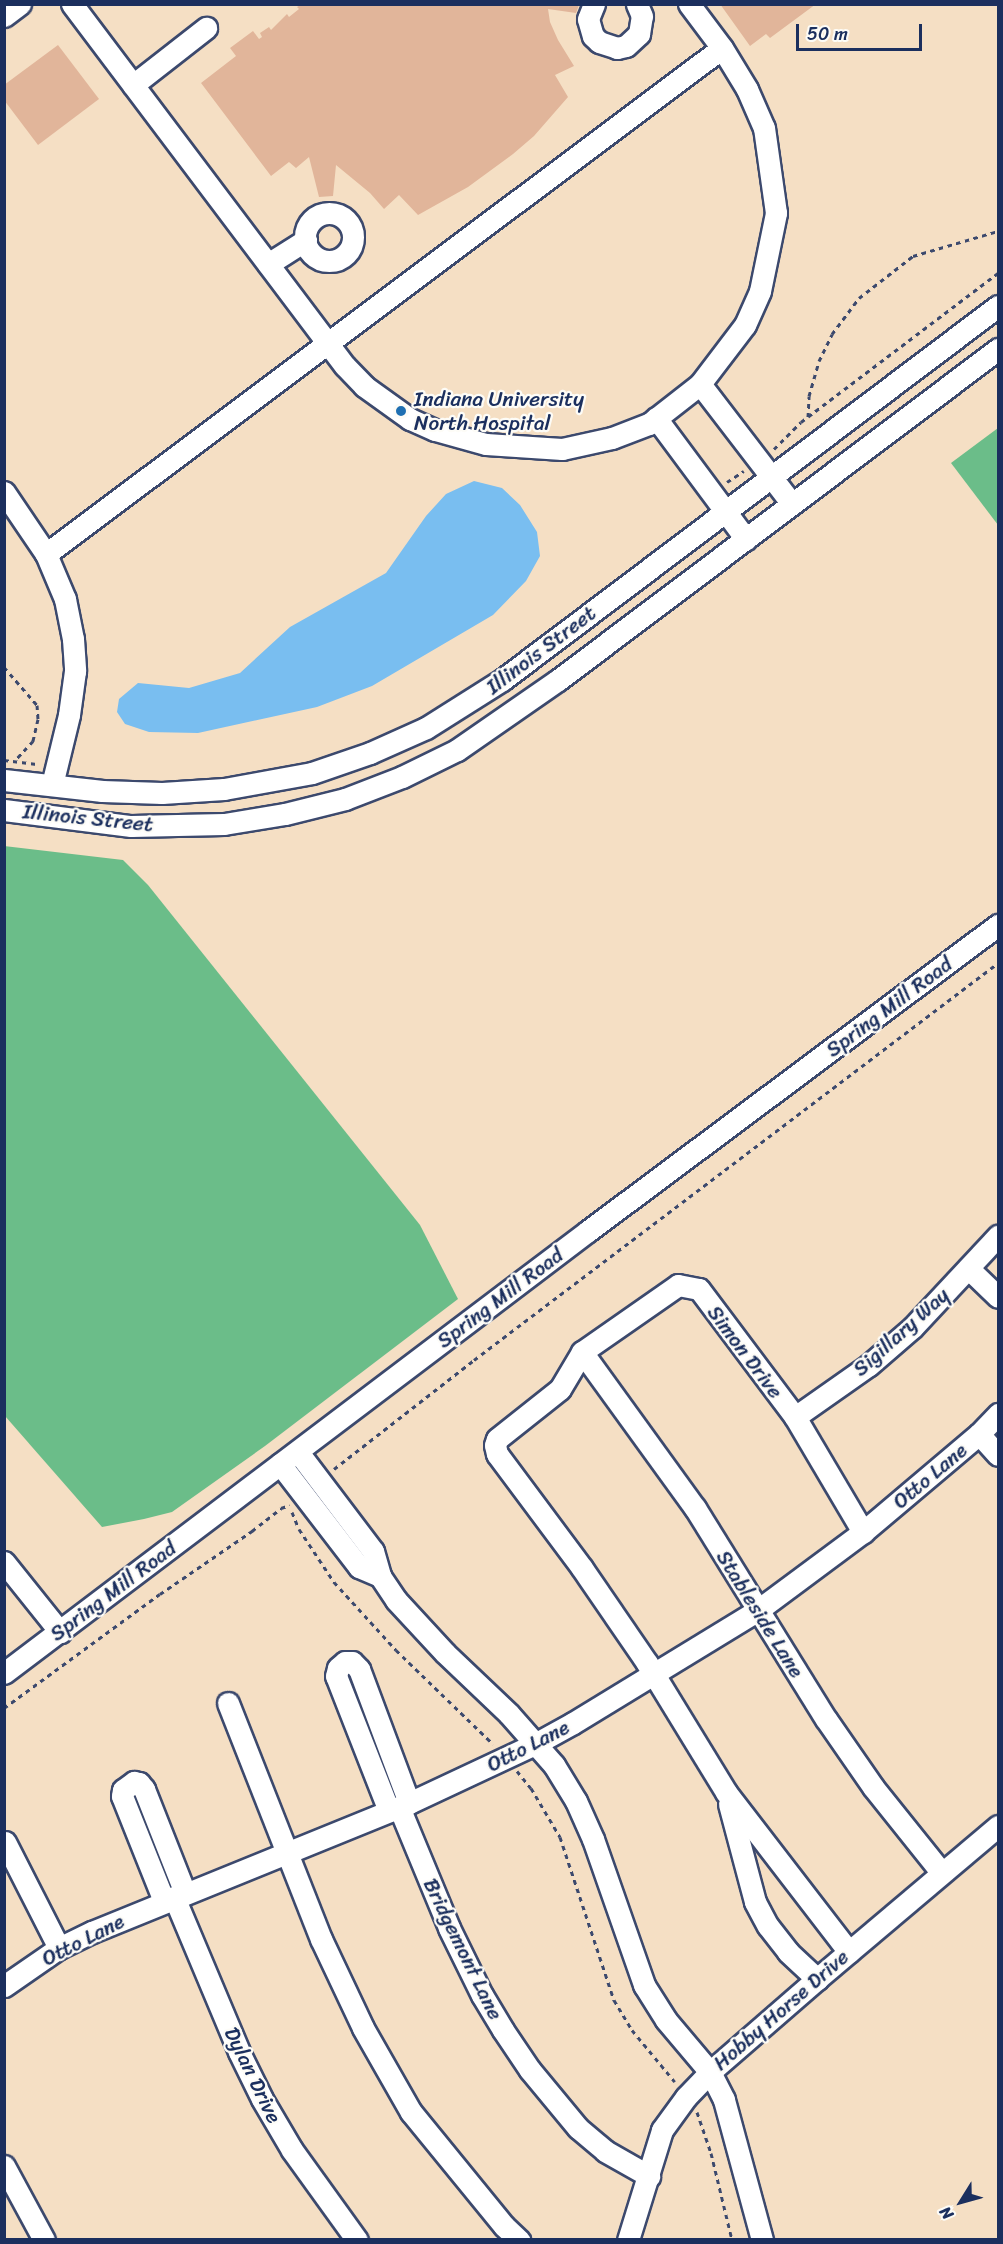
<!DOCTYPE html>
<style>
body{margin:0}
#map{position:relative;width:1003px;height:2244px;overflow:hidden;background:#f5dfc4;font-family:Sriracha,sans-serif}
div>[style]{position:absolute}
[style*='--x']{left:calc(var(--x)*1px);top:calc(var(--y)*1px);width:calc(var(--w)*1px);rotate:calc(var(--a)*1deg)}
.forest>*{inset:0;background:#6bbd89}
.water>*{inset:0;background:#79bef0}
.building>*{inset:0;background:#e1b59a}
.path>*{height:3px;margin-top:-1.5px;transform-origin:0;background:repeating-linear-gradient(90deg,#3c496d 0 4.5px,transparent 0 9px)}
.roads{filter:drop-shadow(2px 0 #3c496d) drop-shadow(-2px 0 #3c496d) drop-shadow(0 2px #3c496d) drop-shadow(0 -2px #3c496d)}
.minor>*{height:21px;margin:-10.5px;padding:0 10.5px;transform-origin:10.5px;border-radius:10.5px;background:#fff}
.minor>.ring{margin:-10.5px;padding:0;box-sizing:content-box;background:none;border:21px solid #fff;border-radius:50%}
.dots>*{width:16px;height:16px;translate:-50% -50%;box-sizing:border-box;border:3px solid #fdfcf7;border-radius:50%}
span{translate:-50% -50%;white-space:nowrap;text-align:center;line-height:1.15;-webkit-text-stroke:4.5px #fdfcf7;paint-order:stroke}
.poi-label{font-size:21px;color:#1b2f5e}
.left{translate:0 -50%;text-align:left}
.street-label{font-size:21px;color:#1b2f5e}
.frame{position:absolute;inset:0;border:6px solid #1b2f5e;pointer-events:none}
.north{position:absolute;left:931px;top:2172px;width:60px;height:60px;-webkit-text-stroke:4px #fdfcf7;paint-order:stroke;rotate:233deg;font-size:16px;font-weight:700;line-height:24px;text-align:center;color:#1b2f5e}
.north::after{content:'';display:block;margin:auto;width:21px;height:27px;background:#1b2f5e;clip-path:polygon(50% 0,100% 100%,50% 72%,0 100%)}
.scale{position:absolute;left:796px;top:24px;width:126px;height:27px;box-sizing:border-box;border:3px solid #1b2f5e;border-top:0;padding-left:8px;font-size:18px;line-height:21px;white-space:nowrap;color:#1b2f5e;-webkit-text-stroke:4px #fdfcf7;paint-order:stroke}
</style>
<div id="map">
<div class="forest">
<div style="clip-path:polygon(998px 428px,998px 525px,951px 463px)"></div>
<div style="clip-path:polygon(4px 846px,123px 860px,148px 885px,420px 1225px,458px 1299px,265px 1446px,172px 1512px,144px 1519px,102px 1527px,5px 1416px)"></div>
</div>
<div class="water">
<div style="clip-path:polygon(474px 481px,502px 488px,520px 505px,537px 532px,540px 556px,526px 581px,493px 615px,372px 686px,317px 707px,198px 733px,149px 732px,125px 724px,117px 712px,119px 699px,138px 683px,189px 688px,240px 673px,290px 627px,386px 573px,426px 516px,446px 494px)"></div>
</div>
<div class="building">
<div style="clip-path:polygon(720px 4px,816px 4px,770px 38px,766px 34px,750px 46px)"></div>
<div style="clip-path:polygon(300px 5px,579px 5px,576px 13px,548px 9px,550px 22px,558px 40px,574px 66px,555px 75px,568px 97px,534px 136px,513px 154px,468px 187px,418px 215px,399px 195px,384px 209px,370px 193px,336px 165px,333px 196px,319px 197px,309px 157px,296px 168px,289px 162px,271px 176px,201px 83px,236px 56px,230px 48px,253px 31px,259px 39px,262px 37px,260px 33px,269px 27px,271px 30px,287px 14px,289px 17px,299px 9px,297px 7px)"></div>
<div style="clip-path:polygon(58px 45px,99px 99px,38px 145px,4px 100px,4px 85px)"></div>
</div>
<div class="path">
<div style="--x:808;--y:417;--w:21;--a:-87"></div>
<div style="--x:809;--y:396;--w:36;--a:-74"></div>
<div style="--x:819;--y:361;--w:30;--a:-64"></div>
<div style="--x:832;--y:334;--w:45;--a:-53.1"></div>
<div style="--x:859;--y:298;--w:68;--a:-37.9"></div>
<div style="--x:913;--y:256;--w:89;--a:-16.4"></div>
<div style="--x:774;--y:449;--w:38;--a:-45"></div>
<div style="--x:801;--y:422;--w:247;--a:-37.1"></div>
<div style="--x:727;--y:482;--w:20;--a:-33"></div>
<div style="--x:4;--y:667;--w:50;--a:49"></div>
<div style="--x:37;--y:705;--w:14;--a:86"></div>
<div style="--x:38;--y:719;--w:23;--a:103"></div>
<div style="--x:33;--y:741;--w:25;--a:133"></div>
<div style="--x:4;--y:760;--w:35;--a:7"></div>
<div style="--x:334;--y:1469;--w:177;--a:-37.9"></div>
<div style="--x:474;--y:1360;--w:657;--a:-37.15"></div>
<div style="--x:292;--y:1512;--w:18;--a:68"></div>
<div style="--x:299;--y:1529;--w:64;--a:56.6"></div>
<div style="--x:334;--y:1582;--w:92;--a:47.6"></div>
<div style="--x:396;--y:1650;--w:135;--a:44.1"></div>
<div style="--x:4;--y:1708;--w:193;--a:-36.2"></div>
<div style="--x:160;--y:1594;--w:112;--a:-34.4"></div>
<div style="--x:252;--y:1531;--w:37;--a:-38"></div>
<div style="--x:281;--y:1508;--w:9;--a:-18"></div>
<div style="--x:517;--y:1771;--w:22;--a:51"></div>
<div style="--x:531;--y:1788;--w:57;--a:59.4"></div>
<div style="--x:560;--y:1837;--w:172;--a:71.7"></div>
<div style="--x:614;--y:2000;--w:35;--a:59"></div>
<div style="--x:632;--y:2030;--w:67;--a:50.4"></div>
<div style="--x:697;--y:2112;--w:43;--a:71.1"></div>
<div style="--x:711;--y:2153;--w:89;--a:76.4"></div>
</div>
<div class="roads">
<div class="minor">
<div style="--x:72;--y:4;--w:453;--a:53"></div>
<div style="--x:345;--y:366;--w:28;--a:46"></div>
<div style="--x:364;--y:386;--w:57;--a:35.7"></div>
<div style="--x:410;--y:419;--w:27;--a:24"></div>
<div style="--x:435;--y:430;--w:53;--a:15.4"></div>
<div style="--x:486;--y:444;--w:76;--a:3.8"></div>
<div style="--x:562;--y:449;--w:51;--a:-12.4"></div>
<div style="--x:612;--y:438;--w:40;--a:-21"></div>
<div style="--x:649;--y:424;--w:65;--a:-38.1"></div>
<div style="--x:700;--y:384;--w:74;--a:-52.7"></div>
<div style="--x:745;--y:325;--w:37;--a:-66"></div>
<div style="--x:760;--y:291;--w:80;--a:-78.4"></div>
<div style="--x:776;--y:213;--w:86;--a:-98"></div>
<div style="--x:764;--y:128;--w:43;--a:-113.6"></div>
<div style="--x:747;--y:89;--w:48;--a:-121.4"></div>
<div style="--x:722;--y:48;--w:55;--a:-126.9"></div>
<div style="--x:594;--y:4;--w:16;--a:112"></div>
<div style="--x:588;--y:19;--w:18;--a:74"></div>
<div style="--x:593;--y:36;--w:8;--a:45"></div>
<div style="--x:599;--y:42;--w:19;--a:18"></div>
<div style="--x:617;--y:48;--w:9;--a:-13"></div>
<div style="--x:626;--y:46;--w:18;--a:-43"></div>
<div style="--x:639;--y:34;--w:18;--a:-81"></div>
<div style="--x:642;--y:16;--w:13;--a:-113"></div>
<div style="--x:4;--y:16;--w:20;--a:-37"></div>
<div style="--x:133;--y:85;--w:93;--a:-38"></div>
<div class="ring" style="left:305px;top:213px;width:27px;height:27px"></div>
<div style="--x:268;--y:264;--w:45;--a:-32.3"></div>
<div style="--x:700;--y:384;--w:151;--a:52.5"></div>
<div style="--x:656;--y:418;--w:151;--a:53.4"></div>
<div style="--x:4;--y:492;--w:75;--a:55.9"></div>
<div style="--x:46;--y:554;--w:49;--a:67.1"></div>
<div style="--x:65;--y:599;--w:41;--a:78.7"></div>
<div style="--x:73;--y:639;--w:32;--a:86"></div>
<div style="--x:75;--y:671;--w:44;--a:97.8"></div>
<div style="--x:69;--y:715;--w:72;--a:103.7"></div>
<div style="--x:46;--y:554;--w:844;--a:-36.82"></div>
<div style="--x:4;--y:780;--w:99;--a:6.4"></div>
<div style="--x:102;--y:791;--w:60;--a:1.9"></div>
<div style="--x:162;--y:793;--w:62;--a:-3.7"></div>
<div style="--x:224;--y:789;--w:89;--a:-10.3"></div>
<div style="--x:312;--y:773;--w:61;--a:-19"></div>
<div style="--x:370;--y:753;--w:61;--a:-24.1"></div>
<div style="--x:426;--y:728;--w:90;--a:-32.3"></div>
<div style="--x:502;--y:680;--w:621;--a:-37.02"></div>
<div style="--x:4;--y:810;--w:128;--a:7.2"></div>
<div style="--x:131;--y:826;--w:93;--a:-1.2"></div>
<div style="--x:224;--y:824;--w:62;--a:-9.3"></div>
<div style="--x:285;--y:814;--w:62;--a:-14"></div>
<div style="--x:345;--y:799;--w:61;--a:-21.1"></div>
<div style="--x:402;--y:777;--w:61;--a:-26.1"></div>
<div style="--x:457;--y:750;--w:123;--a:-34.7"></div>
<div style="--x:558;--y:680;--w:551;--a:-36.95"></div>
<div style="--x:969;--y:1269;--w:40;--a:44"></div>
<div style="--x:582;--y:1352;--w:193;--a:54.1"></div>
<div style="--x:695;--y:1508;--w:248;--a:58.2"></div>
<div style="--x:826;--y:1719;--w:83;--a:55.3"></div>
<div style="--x:873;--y:1787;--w:110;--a:51.3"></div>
<div style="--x:795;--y:1417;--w:90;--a:-35.1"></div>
<div style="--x:869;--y:1365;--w:58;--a:-40.8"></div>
<div style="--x:913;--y:1327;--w:125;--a:-47"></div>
<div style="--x:979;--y:1434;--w:28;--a:48"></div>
<div style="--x:298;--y:1452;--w:124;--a:52.9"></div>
<div style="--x:373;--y:1551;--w:26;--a:74"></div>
<div style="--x:380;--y:1576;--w:29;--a:56"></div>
<div style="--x:396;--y:1600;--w:72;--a:47.2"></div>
<div style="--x:445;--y:1653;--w:88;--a:43.6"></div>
<div style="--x:509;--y:1714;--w:68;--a:48.6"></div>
<div style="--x:554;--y:1765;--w:42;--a:58.6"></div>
<div style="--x:576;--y:1801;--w:42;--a:65.9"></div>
<div style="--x:593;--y:1839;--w:155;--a:70.7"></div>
<div style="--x:644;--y:1985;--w:41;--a:57.8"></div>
<div style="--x:666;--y:2020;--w:68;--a:49.8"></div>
<div style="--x:710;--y:2072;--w:31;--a:63"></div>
<div style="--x:724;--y:2100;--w:145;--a:74.8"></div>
<div style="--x:280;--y:1464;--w:130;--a:52.5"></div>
<div style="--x:359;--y:1567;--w:23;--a:23"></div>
<div style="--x:4;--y:1562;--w:90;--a:51.3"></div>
<div style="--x:4;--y:1673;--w:732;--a:-37.12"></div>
<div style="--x:588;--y:1231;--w:512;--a:-36.74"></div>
<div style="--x:228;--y:1703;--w:254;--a:68.5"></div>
<div style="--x:321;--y:1939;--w:98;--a:64.7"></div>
<div style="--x:363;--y:2028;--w:97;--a:60.3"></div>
<div style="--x:411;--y:2112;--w:147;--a:50.8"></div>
<div style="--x:504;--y:2226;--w:21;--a:43"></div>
<div style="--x:729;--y:1804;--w:101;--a:75.1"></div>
<div style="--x:755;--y:1902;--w:27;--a:62"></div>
<div style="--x:768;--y:1926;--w:33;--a:52"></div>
<div style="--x:788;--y:1952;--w:40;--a:43"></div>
<div style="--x:399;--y:1807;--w:131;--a:67.5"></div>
<div style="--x:449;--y:1928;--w:75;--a:63.8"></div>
<div style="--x:482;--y:1995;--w:41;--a:59"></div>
<div style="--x:503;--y:2030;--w:48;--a:56"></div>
<div style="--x:530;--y:2070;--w:75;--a:50.4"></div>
<div style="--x:578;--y:2128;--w:35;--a:40"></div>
<div style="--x:605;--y:2151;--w:51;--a:29.6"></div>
<div style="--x:389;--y:1811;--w:145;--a:-111.4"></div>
<div style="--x:336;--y:1676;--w:8;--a:-76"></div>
<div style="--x:338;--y:1668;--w:9;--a:-41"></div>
<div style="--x:345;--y:1662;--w:7;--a:0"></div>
<div style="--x:352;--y:1662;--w:10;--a:45"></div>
<div style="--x:359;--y:1669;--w:143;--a:69.5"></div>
<div style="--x:5;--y:1842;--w:119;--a:63"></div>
<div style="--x:174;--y:1897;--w:168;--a:67.2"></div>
<div style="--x:239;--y:2052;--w:52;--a:63.9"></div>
<div style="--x:262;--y:2099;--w:59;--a:59.5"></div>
<div style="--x:292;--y:2150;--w:111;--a:54.2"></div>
<div style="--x:164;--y:1901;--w:113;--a:-111.8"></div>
<div style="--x:122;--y:1796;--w:6;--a:-81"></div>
<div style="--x:123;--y:1790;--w:14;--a:-36"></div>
<div style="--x:134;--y:1782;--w:5;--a:11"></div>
<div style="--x:139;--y:1783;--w:8;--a:50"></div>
<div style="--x:144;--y:1789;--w:112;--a:68.5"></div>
<div style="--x:849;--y:1952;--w:202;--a:-127.6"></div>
<div style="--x:726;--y:1792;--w:151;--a:-121.5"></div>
<div style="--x:647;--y:1663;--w:115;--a:-124.4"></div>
<div style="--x:582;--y:1568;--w:142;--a:-126.7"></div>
<div style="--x:497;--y:1454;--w:9;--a:-103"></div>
<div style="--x:495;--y:1445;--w:6;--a:-72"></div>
<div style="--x:497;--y:1439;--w:80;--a:-38.4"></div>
<div style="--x:560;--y:1389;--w:43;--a:-59.3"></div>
<div style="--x:582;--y:1352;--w:117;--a:-34.9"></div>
<div style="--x:678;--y:1285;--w:21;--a:11"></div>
<div style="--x:699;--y:1289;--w:160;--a:53.1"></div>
<div style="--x:795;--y:1417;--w:134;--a:59.4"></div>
<div style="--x:4;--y:1986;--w:67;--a:-34.6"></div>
<div style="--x:59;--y:1948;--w:37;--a:-26"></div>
<div style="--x:92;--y:1932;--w:342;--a:-22.1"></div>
<div style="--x:409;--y:1803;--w:139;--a:-25.1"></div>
<div style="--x:535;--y:1744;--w:43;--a:-28.9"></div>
<div style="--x:573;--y:1723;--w:217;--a:-31.4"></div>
<div style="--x:758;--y:1610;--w:131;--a:-36.6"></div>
<div style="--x:863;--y:1532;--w:152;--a:-40.2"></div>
<div style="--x:979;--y:1434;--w:28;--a:-46"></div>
<div style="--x:4;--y:2166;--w:84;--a:61.6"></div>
<div style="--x:628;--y:2240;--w:115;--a:-72.8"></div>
<div style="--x:662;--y:2130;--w:41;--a:-54"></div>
<div style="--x:686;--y:2097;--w:35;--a:-46"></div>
<div style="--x:710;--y:2072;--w:142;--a:-41"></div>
<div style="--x:817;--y:1979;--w:237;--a:-40.2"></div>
</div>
</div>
<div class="dots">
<div style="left:401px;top:411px;background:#1f6fb2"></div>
</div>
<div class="poi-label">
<span class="left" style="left:414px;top:411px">Indiana University<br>North Hospital</span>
</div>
<div class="street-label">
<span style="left:541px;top:650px;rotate:-37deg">Illinois Street</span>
<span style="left:88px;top:818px;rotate:6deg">Illinois Street</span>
<span style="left:889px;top:1007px;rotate:-37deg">Spring Mill Road</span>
<span style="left:500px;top:1298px;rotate:-37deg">Spring Mill Road</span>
<span style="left:901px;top:1332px;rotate:-42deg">Sigillary Way</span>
<span style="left:745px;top:1352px;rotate:53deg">Simon Drive</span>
<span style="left:930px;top:1476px;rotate:-40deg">Otto Lane</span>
<span style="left:113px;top:1591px;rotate:-37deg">Spring Mill Road</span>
<span style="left:760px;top:1614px;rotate:58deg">Stableside Lane</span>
<span style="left:528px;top:1746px;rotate:-27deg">Otto Lane</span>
<span style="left:83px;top:1940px;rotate:-27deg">Otto Lane</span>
<span style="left:463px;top:1949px;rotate:64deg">Bridgemont Lane</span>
<span style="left:781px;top:2010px;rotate:-41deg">Hobby Horse Drive</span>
<span style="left:253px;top:2075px;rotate:64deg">Dylan Drive</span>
</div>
<div class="frame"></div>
<div class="north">N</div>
<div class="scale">50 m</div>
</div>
